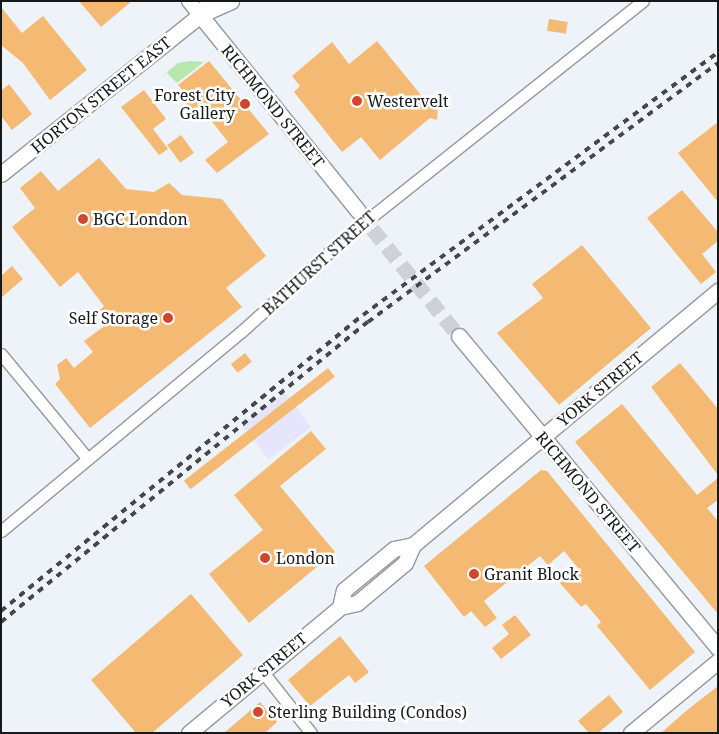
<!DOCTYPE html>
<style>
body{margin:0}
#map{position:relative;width:719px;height:734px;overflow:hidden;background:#eef2f9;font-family:"Noto Serif",serif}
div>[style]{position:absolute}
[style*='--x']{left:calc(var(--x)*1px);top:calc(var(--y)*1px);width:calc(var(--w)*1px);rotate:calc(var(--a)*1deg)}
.commercial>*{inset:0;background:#e7e5fb;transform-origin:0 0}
.green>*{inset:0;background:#b6e8ad}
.building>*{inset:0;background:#f4b972;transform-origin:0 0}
.secondary-tunnel>*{height:15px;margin-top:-7.5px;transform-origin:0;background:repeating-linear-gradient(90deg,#ced1d8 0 15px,transparent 0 23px)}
.roads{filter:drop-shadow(1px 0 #95989f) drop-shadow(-1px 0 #95989f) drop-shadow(0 1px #95989f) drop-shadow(0 -1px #95989f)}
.minor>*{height:11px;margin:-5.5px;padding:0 5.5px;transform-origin:5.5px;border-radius:5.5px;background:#fff}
.tertiary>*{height:14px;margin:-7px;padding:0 7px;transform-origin:7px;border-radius:7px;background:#fff}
.secondary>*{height:15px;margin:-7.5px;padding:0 7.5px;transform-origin:7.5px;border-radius:7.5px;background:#fff}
.rail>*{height:4px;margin-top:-2px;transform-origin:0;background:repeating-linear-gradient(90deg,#45474a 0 6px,transparent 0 12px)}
.dots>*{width:14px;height:14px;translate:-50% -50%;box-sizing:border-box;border:2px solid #fff;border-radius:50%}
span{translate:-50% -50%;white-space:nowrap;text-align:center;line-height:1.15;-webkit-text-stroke:5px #fff;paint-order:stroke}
.street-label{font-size:16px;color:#16181a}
.poi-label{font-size:16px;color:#16181a}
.right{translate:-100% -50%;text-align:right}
.left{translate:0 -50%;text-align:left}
.frame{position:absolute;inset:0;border:2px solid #16181a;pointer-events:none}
</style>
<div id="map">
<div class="commercial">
<div style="left:285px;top:393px;width:43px;height:53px;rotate:53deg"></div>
</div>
<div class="green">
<div style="clip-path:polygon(190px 61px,204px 62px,177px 83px,167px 73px,157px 81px,178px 63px)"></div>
</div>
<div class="building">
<div style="clip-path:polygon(79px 1px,132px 1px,101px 27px)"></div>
<div style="clip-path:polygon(1px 7px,22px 33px,43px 16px,87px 70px,50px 100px,23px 63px,1px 45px)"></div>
<div style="left:549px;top:19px;width:19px;height:12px;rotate:9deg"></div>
<div style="clip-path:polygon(377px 41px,429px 105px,438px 107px,437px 120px,430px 118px,380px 160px,361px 137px,342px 152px,294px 92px,300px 86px,292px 76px,332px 42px,349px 64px)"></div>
<div style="clip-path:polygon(209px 61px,269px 134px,217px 173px,205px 160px,228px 142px,203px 110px,187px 122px,178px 110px,192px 100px,178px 85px)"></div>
<div style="clip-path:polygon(9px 84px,32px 114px,12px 130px,1px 116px,1px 91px)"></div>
<div style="clip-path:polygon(144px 90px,166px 119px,153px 129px,168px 149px,159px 155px,121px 107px)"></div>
<div style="clip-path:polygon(718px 122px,718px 202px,678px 153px)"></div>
<div style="left:181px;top:135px;width:22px;height:17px;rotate:54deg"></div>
<div style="clip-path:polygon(99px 158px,126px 189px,154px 192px,169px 183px,182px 195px,222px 199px,266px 256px,226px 288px,242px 307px,90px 428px,55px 384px,60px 379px,57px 365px,66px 358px,74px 368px,93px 352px,84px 341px,110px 322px,100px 310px,104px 306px,78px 272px,60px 287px,12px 227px,35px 208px,20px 188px,41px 171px,58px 191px)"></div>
<div style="clip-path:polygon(682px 190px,718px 232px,718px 241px,702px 254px,716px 272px,701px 284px,647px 218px)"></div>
<div style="clip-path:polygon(582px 245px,651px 328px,559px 405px,497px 333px,543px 298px,532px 284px)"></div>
<div style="clip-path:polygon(12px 266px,23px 279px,1px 298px,1px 276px)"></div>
<div style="left:245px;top:353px;width:11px;height:18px;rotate:52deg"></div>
<div style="clip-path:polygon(680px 363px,718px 409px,718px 475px,651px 387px)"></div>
<div style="left:328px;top:368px;width:11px;height:183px;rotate:52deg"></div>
<div style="clip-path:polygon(622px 404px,697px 495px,718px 478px,718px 500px,707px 508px,718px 521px,718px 614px,575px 442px)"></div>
<div style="clip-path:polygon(311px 431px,326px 449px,280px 486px,335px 552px,249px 623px,209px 574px,263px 530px,234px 495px)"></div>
<div style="clip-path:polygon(541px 470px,547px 471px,695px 652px,650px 690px,597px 626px,601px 622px,586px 604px,581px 607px,560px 583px,578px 568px,564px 551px,548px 565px,540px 556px,484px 601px,497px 618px,485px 627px,471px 611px,464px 617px,424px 566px)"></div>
<div style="clip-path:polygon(191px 594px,243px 655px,152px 733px,136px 733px,91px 680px)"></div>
<div style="clip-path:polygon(515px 615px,531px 635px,501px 659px,492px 648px,509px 634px,502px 625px)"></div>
<div style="clip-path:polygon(340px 636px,369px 672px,355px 683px,349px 675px,310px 706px,288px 680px)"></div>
<div style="clip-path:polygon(718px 686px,718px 733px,661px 733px,686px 711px)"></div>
<div style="clip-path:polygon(609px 695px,623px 712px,598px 733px,589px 733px,578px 721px)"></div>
<div style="clip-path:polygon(260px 702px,277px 722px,265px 733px,224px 733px)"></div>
</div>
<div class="secondary-tunnel">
<div style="--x:358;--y:211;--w:161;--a:51.1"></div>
</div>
<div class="roads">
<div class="minor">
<div style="--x:1;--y:354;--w:136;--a:50.4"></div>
<div style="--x:1;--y:531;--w:313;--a:-39.7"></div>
<div style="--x:242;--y:331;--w:140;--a:-42.1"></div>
<div style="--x:346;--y:237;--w:379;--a:-38.5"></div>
<div style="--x:262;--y:671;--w:79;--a:51.7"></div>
</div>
<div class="tertiary">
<div style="--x:189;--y:1;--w:18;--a:52"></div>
</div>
<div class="secondary">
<div style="--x:200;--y:15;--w:252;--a:51.1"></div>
<div style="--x:200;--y:15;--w:34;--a:-24"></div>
<div style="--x:1;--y:174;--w:255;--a:-38.6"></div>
<div style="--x:200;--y:15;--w:17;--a:-57"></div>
<div style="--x:459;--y:336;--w:405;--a:50.3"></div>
<div style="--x:340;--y:607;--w:17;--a:-77"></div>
<div style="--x:344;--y:590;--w:65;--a:-39.4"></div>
<div style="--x:394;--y:549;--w:19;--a:-12"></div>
<div style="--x:189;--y:733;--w:197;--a:-39.8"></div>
<div style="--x:340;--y:607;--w:17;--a:-13"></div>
<div style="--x:357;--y:603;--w:62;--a:-39.8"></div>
<div style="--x:405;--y:563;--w:20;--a:-66"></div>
<div style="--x:413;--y:545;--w:397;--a:-39.8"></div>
<div style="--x:631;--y:733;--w:113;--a:-39.6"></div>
</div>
</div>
<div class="rail">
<div style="--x:1;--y:611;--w:468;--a:-39.3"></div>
<div style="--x:363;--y:315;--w:442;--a:-36.5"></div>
<div style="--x:1;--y:622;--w:474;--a:-39.3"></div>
<div style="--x:368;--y:322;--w:435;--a:-36.5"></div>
</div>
<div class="dots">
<div style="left:357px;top:101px;background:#d2462d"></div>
<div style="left:245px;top:104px;background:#d2462d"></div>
<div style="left:83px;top:219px;background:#d2462d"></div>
<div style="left:168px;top:318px;background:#d2462d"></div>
<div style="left:265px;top:558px;background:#d2462d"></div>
<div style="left:474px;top:574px;background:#d2462d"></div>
<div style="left:258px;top:712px;background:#d2462d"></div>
</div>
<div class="street-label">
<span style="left:101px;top:95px;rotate:-39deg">HORTON STREET EAST</span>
<span style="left:273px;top:106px;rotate:51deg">RICHMOND STREET</span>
<span style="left:319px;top:263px;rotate:-42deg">BATHURST STREET</span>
<span style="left:600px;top:389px;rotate:-40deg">YORK STREET</span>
<span style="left:588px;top:492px;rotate:50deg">RICHMOND STREET</span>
<span style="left:264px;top:670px;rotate:-40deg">YORK STREET</span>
</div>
<div class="poi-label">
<span class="right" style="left:235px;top:104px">Forest City<br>Gallery</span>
<span class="left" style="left:367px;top:101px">Westervelt</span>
<span class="left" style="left:93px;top:219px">BGC London</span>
<span class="right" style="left:158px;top:318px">Self Storage</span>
<span class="left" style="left:276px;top:558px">London</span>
<span class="left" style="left:484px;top:574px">Granit Block</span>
<span class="left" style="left:268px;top:712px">Sterling Building (Condos)</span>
</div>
<div class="frame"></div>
</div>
